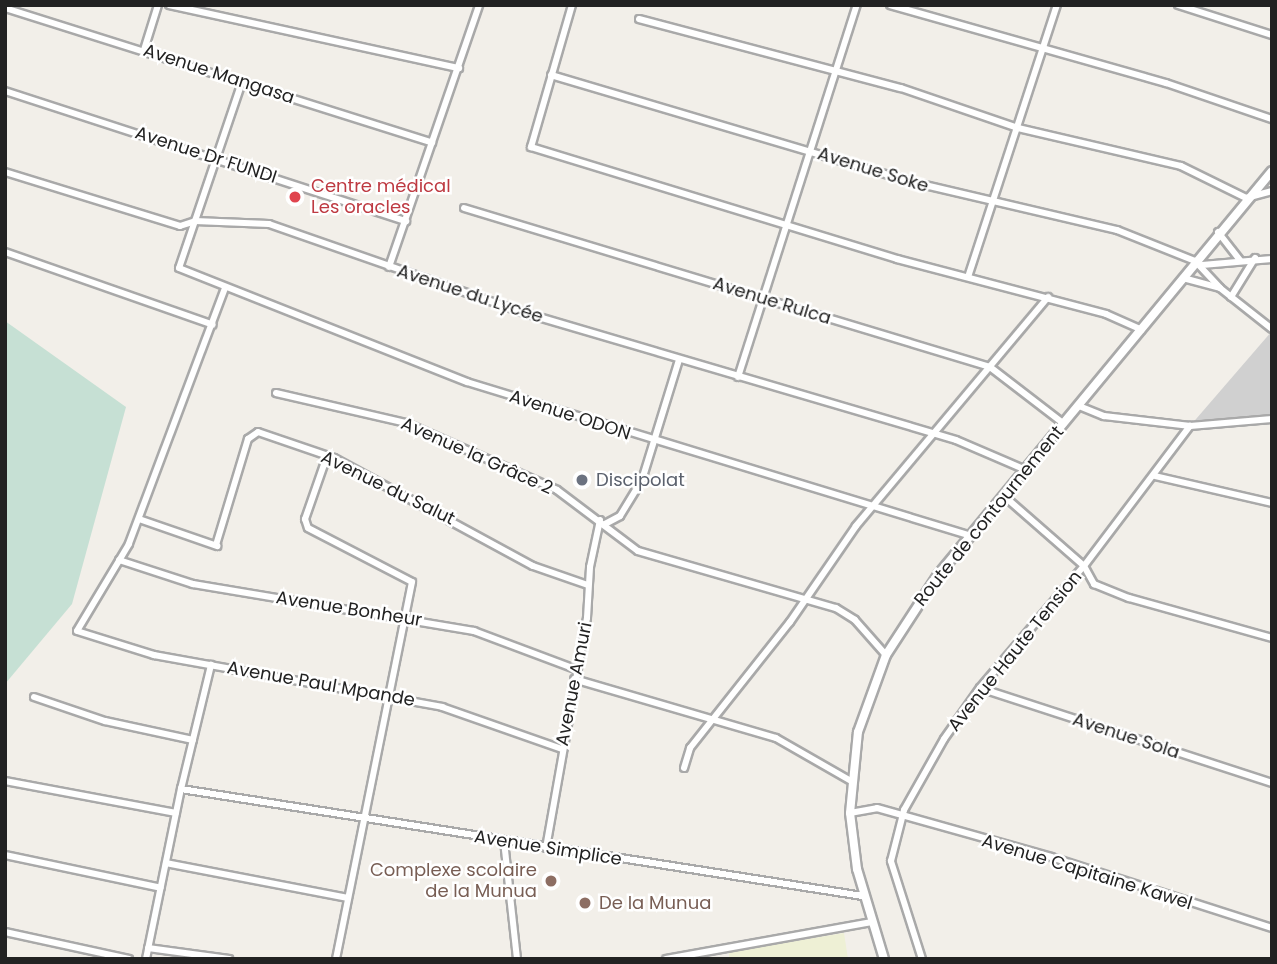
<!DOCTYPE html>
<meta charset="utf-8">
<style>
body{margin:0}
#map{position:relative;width:1277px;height:964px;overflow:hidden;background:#f2efe9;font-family:Poppins,sans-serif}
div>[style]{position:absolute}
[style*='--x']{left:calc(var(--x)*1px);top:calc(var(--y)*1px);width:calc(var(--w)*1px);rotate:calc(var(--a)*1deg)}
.religious>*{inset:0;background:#d0d0d0}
.farmland>*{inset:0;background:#eef0d5}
.wetland>*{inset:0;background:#c6e0d4}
.roads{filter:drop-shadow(2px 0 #a9a9a9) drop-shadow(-2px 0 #a9a9a9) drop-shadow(0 2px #a9a9a9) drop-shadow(0 -2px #a9a9a9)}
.minor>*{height:6px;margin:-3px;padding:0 3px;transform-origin:3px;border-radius:3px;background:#fff}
.tertiary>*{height:8px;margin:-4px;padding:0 4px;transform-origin:4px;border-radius:4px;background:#fff}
.dots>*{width:19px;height:19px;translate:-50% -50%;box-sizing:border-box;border:4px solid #fff;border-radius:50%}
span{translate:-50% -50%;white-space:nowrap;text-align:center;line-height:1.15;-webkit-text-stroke:5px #fff;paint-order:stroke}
.street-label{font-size:18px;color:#222}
.health-label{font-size:18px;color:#be3a42}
.left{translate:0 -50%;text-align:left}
.worship-label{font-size:18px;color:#5b616d}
.education-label{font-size:18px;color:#785e54}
.right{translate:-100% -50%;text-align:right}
.frame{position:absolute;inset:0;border:7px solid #222;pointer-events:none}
</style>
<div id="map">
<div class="religious">
<div style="clip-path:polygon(1272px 331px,1272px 415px,1190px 426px)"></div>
</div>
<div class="farmland">
<div style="clip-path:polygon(844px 933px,848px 959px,729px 959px,729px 952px)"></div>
</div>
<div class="wetland">
<div style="clip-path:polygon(5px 321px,126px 407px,72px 604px,5px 684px)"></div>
</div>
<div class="roads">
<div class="minor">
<div style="--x:169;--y:5;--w:297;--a:12.3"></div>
<div style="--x:572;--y:5;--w:148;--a:106.1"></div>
<div style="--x:531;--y:147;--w:383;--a:17"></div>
<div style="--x:897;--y:259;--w:216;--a:14.7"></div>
<div style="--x:1106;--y:314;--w:39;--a:24"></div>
<div style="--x:890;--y:5;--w:287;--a:15.8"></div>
<div style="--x:1166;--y:83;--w:112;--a:18.8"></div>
<div style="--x:1178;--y:5;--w:99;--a:17.7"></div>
<div style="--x:5;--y:8;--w:448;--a:17.5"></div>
<div style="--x:639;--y:19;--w:271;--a:14.8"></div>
<div style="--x:901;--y:88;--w:124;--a:18.9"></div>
<div style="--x:1018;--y:128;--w:167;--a:13.1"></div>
<div style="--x:1181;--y:166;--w:72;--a:26.2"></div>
<div style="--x:1246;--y:198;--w:27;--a:-15"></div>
<div style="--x:144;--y:50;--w:47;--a:-72.7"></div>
<div style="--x:551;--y:75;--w:377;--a:16.5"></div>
<div style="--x:912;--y:182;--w:211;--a:13.2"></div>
<div style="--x:1117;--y:230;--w:84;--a:21.7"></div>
<div style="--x:1195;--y:261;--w:37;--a:47"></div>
<div style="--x:242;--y:82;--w:196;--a:108.7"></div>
<div style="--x:179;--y:268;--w:310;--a:21.6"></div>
<div style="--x:467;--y:382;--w:527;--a:16.99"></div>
<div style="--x:5;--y:91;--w:422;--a:18"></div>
<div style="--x:5;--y:172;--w:183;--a:17.1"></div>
<div style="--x:180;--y:226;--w:16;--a:-18"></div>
<div style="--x:195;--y:221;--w:74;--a:2.3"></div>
<div style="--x:269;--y:224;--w:271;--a:19.2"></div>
<div style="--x:525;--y:313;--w:449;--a:16.4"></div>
<div style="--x:956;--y:440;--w:76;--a:23.2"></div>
<div style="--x:464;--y:208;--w:550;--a:16.82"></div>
<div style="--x:990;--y:367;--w:93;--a:37.6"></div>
<div style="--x:1218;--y:232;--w:36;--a:52"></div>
<div style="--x:5;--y:252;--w:220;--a:19.3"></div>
<div style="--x:1202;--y:265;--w:70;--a:-4.9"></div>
<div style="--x:389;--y:267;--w:277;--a:-71"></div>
<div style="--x:968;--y:277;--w:286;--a:-71.9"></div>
<div style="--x:1183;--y:278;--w:38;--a:15"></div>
<div style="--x:1220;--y:288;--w:66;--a:38.3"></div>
<div style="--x:225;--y:288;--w:273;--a:110.6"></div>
<div style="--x:129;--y:544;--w:101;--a:120.9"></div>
<div style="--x:77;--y:631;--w:81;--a:17.3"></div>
<div style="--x:154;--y:655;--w:293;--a:10.2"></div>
<div style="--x:442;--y:707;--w:127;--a:19.3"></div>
<div style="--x:1231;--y:297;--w:46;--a:-58.4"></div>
<div style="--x:738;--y:377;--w:391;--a:-72.3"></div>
<div style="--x:276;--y:393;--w:133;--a:13"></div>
<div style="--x:406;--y:423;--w:165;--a:23.9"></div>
<div style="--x:557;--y:490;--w:101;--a:37"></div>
<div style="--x:638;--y:551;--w:206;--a:16.1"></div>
<div style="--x:836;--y:608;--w:22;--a:32"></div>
<div style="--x:855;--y:620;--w:47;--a:48.5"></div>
<div style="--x:1079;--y:406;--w:27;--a:22"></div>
<div style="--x:1104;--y:416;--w:87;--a:6.6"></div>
<div style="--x:1190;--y:426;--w:82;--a:-4.9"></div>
<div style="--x:327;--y:456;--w:67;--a:109.2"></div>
<div style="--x:305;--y:519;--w:9;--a:72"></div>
<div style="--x:308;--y:528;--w:117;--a:27.4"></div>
<div style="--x:412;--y:582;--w:385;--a:101.4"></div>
<div style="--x:1155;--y:476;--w:120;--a:13"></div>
<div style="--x:1004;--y:496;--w:106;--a:41.2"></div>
<div style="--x:1084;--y:566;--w:21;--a:61"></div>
<div style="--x:1094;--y:584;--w:38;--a:22"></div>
<div style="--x:1129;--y:598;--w:148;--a:15.6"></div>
<div style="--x:139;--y:519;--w:83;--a:19.1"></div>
<div style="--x:605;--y:524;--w:17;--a:-28"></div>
<div style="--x:620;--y:516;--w:42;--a:-58.6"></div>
<div style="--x:642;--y:480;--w:126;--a:-72.9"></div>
<div style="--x:216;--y:545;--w:111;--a:-73.2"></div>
<div style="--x:248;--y:439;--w:12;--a:-35"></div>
<div style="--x:258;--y:432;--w:80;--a:18.9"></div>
<div style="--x:334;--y:458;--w:226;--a:28.5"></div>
<div style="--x:533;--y:566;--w:58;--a:19.1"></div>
<div style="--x:119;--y:560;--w:78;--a:18"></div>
<div style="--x:193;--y:584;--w:285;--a:9.5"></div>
<div style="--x:474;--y:631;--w:108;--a:20.6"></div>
<div style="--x:574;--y:679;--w:210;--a:16.3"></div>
<div style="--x:776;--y:738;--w:86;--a:29.8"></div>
<div style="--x:980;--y:688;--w:307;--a:18"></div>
<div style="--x:34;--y:697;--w:75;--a:18.7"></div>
<div style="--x:105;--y:721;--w:90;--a:12.2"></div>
<div style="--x:684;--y:768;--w:21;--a:-73"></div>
<div style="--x:690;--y:748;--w:161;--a:-51.6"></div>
<div style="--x:790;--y:622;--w:116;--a:-55.5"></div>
<div style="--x:856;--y:526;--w:299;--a:-50"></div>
<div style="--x:5;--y:781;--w:174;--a:10.6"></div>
<div style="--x:181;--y:789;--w:128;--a:-76.4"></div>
<div style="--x:850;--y:813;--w:27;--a:-10"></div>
<div style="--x:877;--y:808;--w:181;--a:15.7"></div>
<div style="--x:1051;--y:857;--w:232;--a:17.8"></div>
<div style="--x:504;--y:841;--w:119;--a:83.7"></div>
<div style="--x:546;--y:848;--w:234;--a:-79.9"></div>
<div style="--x:587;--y:618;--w:51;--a:-86.6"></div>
<div style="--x:590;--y:567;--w:48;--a:-78"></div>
<div style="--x:5;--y:855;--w:159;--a:11.9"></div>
<div style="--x:166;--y:863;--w:185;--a:10.9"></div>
<div style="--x:5;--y:932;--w:127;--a:12.3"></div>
<div style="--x:148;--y:948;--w:82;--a:7.7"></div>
<div style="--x:146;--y:959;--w:174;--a:-78.4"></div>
<div style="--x:181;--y:789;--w:690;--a:8.92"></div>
<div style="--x:666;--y:959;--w:209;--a:-10.2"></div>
<div style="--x:922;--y:959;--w:103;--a:-107.6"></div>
<div style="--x:891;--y:861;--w:53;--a:-75.7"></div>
<div style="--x:904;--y:810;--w:81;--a:-60.6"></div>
<div style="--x:944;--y:739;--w:62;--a:-54.8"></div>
<div style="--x:980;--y:688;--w:160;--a:-49.6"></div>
<div style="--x:1084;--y:566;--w:176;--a:-52.9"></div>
</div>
<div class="tertiary">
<div style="--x:884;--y:959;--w:94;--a:-106.7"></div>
<div style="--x:857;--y:869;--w:56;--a:-97.1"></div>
<div style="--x:850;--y:813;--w:81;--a:-84.4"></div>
<div style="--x:858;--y:732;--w:82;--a:-70"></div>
<div style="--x:886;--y:655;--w:95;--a:-57"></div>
<div style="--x:938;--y:575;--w:524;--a:-50.42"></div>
</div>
</div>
<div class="dots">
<div style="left:295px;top:197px;background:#e0444e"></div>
<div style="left:582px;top:480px;background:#6b7280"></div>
<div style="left:551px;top:881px;background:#8d6e63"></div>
<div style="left:585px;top:903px;background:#8d6e63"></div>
</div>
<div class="street-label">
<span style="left:219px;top:74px;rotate:18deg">Avenue Mangasa</span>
<span style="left:206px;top:155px;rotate:18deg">Avenue Dr FUNDI</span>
<span style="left:873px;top:170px;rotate:17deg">Avenue Soke</span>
<span style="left:470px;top:294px;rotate:18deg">Avenue du Lycée</span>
<span style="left:772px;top:301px;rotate:17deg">Avenue Rulca</span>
<span style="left:570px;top:415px;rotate:18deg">Avenue ODON</span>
<span style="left:477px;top:456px;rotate:24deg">Avenue la Grâce 2</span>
<span style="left:388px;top:488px;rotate:26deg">Avenue du Salut</span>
<span style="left:989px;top:516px;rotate:-51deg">Route de contournement</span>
<span style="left:349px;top:609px;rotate:9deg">Avenue Bonheur</span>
<span style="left:1015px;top:651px;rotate:-51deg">Avenue Haute Tension</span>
<span style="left:321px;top:684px;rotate:10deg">Avenue Paul Mpande</span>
<span style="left:574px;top:684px;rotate:-79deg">Avenue Amuri</span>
<span style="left:1126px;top:736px;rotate:18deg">Avenue Sola</span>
<span style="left:548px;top:848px;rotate:9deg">Avenue Simplice</span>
<span style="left:1087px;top:872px;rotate:17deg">Avenue Capitaine Kawel</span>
</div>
<div class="health-label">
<span class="left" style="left:311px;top:197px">Centre médical<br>Les oracles</span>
</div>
<div class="worship-label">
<span class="left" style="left:596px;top:480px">Discipolat</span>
</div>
<div class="education-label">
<span class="right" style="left:537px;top:881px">Complexe scolaire<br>de la Munua</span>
<span class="left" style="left:599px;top:903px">De la Munua</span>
</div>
<div class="frame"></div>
</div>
